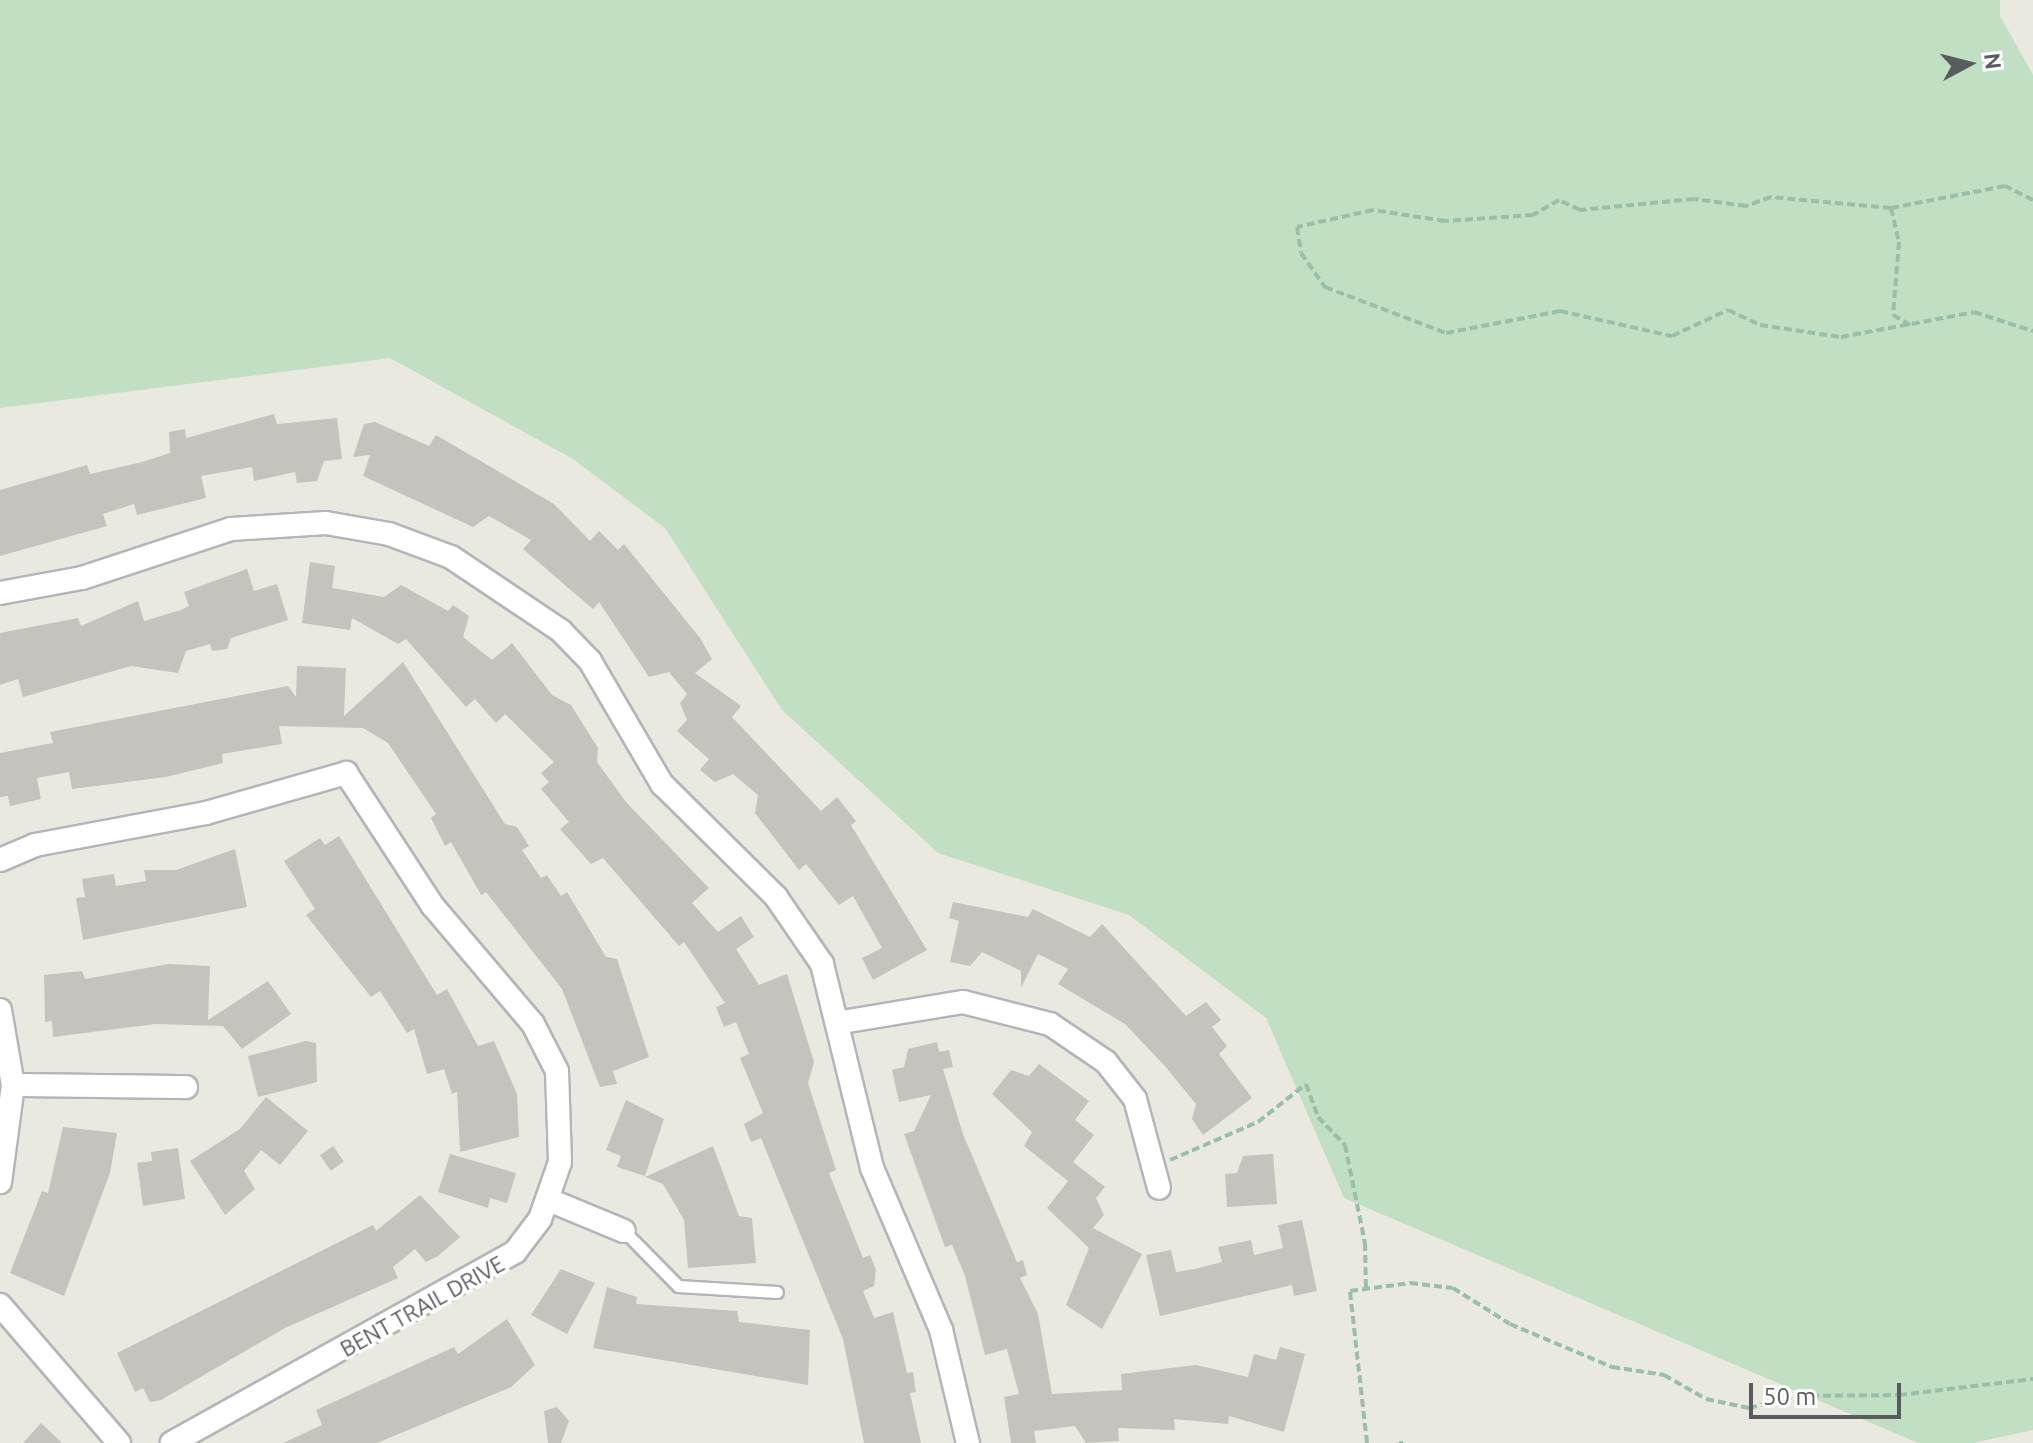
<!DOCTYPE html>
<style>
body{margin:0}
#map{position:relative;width:2033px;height:1443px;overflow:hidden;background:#eae9e0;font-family:Ubuntu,sans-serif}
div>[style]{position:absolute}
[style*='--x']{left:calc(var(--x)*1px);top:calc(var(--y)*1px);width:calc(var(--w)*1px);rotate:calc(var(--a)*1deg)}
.green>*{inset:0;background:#c0dfc3}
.building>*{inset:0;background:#c5c3bd;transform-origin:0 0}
.path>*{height:4px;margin-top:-2px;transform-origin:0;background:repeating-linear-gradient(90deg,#9abfa8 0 8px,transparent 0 12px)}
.roads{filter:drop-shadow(2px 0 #b3b5b9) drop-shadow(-2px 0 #b3b5b9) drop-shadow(0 2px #b3b5b9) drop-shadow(0 -2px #b3b5b9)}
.service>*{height:11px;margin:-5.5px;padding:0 5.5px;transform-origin:5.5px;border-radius:5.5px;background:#fff}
.minor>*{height:22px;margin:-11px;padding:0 11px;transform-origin:11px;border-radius:11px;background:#fff}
span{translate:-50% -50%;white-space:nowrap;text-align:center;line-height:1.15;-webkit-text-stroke:7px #fff;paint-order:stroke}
.street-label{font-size:22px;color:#595b5f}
.north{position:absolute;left:1929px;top:24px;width:80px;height:80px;-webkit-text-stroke:6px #fff;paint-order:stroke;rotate:83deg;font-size:22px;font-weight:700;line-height:32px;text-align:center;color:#595b5f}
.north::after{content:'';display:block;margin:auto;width:28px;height:36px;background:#595b5f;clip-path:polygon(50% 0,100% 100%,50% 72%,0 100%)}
.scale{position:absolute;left:1749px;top:1383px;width:152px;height:36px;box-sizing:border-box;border:4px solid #595b5f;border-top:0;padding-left:10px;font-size:24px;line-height:28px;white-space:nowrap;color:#595b5f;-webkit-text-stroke:6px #fff;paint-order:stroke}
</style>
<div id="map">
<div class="green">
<div style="clip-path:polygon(0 0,2000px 0,2000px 16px,2033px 75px,2033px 1430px,1973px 1443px,1918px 1443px,1344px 1198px,1266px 1018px,1129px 915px,938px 853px,782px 710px,665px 528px,573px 459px,390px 358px,0 408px)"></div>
</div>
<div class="building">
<div style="clip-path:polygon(274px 414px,277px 424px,337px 418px,342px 459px,324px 461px,317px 481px,297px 483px,295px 472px,254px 481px,252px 467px,201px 476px,206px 498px,137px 515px,134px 504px,103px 514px,107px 526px,0 556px,0 490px,87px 465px,90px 474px,142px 462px,170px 453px,169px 432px,185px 429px,186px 438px)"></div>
<div style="clip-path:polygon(375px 422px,429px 446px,436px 435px,554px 504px,590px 541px,599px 531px,618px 550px,624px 544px,700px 638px,712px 659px,695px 673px,741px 706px,732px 717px,821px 811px,837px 797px,856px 821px,851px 825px,927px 950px,873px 980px,862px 958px,882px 948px,853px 896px,839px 905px,806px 864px,799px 870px,755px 813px,758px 795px,733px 774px,715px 782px,700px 770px,709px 759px,677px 731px,687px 720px,680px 703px,687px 694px,669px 672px,649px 677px,599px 602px,593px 609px,523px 549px,531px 540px,489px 516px,473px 527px,363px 476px,370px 455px,353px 457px,364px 424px)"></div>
<div style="clip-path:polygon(310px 562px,335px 566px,332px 588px,384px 597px,401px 585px,448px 611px,453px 605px,469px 616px,463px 637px,492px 660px,512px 643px,552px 695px,571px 705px,598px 748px,597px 762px,626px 802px,709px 888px,692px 903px,718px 932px,741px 916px,754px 937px,736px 949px,759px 985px,787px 974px,814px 1062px,808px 1083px,836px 1170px,829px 1173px,863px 1258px,870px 1255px,876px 1270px,874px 1286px,863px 1291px,874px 1318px,893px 1312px,907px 1373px,913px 1372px,916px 1392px,910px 1393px,921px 1443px,864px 1443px,843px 1339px,761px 1138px,751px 1142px,744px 1124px,763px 1113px,740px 1058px,749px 1054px,736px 1022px,724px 1027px,716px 1007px,725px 1003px,684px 942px,679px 946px,603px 858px,591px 864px,560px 829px,569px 822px,541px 789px,549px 782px,541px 773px,554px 762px,505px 714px,496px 723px,475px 699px,466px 707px,406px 639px,398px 644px,352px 618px,350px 630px,302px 623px)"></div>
<div style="clip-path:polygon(247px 569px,254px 591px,277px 584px,288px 620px,231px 638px,227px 649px,212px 651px,210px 644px,186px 651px,178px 673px,131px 666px,23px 697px,18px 679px,0 685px,0 633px,78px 618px,81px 626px,138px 601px,144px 621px,181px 610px,189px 606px,184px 592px)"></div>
<div style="clip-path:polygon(403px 662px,505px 824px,517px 827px,529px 846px,522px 850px,541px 878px,547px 875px,561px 896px,567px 892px,606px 957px,617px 959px,649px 1057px,613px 1071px,617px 1084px,600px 1087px,562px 989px,486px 892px,481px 895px,451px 842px,445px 846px,431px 818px,436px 814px,388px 743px,363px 728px,279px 726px,282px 744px,222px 754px,223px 763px,166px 777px,72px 789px,69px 772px,37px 778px,41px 799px,10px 806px,8px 796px,0 797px,0 753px,53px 743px,50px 732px,288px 686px,296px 697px,297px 666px,346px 668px,344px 716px)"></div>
<div style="clip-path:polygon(339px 836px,437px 995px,447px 989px,478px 1046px,494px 1041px,517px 1094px,519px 1137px,460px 1152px,457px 1092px,452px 1094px,444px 1069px,427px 1074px,414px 1029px,407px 1033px,380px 991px,371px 997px,306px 915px,315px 909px,284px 861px,320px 838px,325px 845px)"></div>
<div style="clip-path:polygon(235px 849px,247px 907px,83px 940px,76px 898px,85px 897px,82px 879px,114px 874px,116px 886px,146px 881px,144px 870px,176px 870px)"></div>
<div style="clip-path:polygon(953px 902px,1028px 917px,1033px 909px,1090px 937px,1102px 924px,1186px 1016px,1206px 1002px,1221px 1020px,1212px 1027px,1227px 1046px,1219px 1054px,1252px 1098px,1203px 1135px,1192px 1119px,1196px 1104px,1164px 1065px,1125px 1024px,1058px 984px,1068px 969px,1038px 954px,1021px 988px,1021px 971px,982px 952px,970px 966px,950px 962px,959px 921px,949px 918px)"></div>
<div style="clip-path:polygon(169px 964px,210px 966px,208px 1020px,268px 981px,291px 1014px,242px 1049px,223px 1026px,155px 1024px,53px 1037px,52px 1021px,45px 1022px,44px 975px,82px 971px,85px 979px)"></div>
<div style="clip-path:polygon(306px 1041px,316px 1043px,317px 1082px,258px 1097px,248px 1056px)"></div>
<div style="clip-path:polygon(937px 1042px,939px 1052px,949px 1050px,953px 1067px,943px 1069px,963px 1134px,1017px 1262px,1023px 1260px,1027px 1275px,1020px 1278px,1038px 1314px,1052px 1394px,1122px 1390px,1121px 1374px,1196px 1365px,1248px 1377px,1254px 1354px,1276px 1360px,1280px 1347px,1305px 1354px,1284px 1432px,1229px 1416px,1228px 1424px,1174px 1419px,1175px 1430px,1118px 1428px,1119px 1441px,1086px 1443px,1075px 1426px,1034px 1431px,1036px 1443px,1011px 1443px,1004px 1397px,1019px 1394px,1007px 1349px,985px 1355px,965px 1276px,952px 1245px,945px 1247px,904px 1134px,914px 1131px,931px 1095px,899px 1102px,892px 1070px,904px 1067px,908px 1049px)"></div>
<div style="clip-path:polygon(1039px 1064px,1089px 1101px,1075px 1120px,1094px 1135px,1073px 1162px,1105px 1187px,1096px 1198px,1104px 1215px,1093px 1228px,1142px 1254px,1102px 1329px,1066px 1305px,1089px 1248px,1047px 1208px,1068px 1181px,1024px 1146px,1032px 1132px,992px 1094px,1011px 1070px,1029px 1076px)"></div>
<div style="clip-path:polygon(266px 1097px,308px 1131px,280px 1165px,261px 1150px,244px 1171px,255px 1189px,225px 1215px,190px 1161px,240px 1129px)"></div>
<div style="clip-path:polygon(626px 1100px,664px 1119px,645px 1176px,617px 1167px,621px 1156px,606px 1150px)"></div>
<div style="clip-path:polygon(63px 1127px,117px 1133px,110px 1173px,64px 1296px,10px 1273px,42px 1191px,48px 1193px)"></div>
<div style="left:333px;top:1146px;width:19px;height:16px;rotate:55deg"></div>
<div style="clip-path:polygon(713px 1146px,739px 1216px,752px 1218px,756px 1263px,688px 1268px,684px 1220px,663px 1184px,645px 1177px)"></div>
<div style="clip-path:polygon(178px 1148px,185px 1199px,143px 1206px,137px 1163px,152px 1161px,151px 1152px)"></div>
<div style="clip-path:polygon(450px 1154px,516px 1173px,507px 1203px,490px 1198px,488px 1208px,438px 1192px)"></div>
<div style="clip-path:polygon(1273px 1154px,1277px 1204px,1227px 1207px,1225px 1174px,1237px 1173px,1243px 1156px)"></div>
<div style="clip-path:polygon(420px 1195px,460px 1237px,438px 1256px,426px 1262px,415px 1249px,393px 1267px,398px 1278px,285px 1328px,161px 1400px,150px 1402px,143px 1388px,135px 1392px,117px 1353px,373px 1225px,376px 1231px)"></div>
<div style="clip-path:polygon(1302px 1220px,1317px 1291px,1294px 1296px,1292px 1285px,1160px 1316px,1146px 1255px,1171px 1250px,1176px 1272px,1195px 1269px,1222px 1262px,1218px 1247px,1251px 1240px,1254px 1255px,1283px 1248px,1278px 1225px)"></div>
<div style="clip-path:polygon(561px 1269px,595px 1283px,567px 1334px,531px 1315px)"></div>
<div style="clip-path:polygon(607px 1287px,637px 1297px,636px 1304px,737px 1311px,739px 1322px,810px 1330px,808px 1385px,593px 1348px)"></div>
<div style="clip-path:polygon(507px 1319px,535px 1365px,511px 1387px,377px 1443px,283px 1443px,322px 1425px,316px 1410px,454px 1347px,458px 1354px)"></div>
<div style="clip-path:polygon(557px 1407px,569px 1421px,561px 1443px,548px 1443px,544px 1411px)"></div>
<div style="clip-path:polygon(41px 1423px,62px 1443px,23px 1443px)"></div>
</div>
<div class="path">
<div style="--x:2033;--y:200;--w:31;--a:-153"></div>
<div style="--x:2005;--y:186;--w:116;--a:169.1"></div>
<div style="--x:1891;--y:208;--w:121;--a:-174.8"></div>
<div style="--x:1771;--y:197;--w:27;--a:160"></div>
<div style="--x:1746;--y:206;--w:52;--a:-172.3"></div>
<div style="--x:1694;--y:199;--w:115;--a:174.5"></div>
<div style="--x:1580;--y:210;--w:23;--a:-155"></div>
<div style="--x:1559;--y:200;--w:30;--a:150"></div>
<div style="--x:1533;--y:215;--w:88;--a:176.1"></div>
<div style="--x:1445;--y:221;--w:73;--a:-171.3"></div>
<div style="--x:1373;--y:210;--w:78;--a:167.4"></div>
<div style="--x:1297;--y:227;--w:26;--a:81"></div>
<div style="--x:1301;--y:253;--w:42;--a:54.8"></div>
<div style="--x:1325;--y:287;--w:129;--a:20.8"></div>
<div style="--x:1446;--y:333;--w:116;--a:-10.9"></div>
<div style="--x:1560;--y:311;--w:115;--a:12.6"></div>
<div style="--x:1672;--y:336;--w:62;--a:-24.9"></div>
<div style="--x:1728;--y:310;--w:35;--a:25"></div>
<div style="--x:1760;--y:325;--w:82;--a:8.4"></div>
<div style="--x:1841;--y:337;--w:135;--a:-10.6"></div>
<div style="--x:1974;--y:312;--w:62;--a:17.9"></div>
<div style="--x:1891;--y:208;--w:35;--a:77"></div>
<div style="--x:1899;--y:242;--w:73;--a:94.7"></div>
<div style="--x:1893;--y:315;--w:20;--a:30"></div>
<div style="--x:1170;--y:1160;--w:96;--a:-23.4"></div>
<div style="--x:1258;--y:1122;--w:61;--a:-38.4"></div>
<div style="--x:1306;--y:1084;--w:35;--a:70"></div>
<div style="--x:1318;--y:1117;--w:39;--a:46"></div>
<div style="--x:1345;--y:1145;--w:100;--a:78.5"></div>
<div style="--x:1365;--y:1243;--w:47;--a:88.8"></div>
<div style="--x:1367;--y:1443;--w:153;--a:-96.4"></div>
<div style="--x:1350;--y:1291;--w:61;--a:-7.6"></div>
<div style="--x:1410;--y:1283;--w:43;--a:6.6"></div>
<div style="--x:1453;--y:1288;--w:67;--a:32.3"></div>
<div style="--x:1510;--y:1324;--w:111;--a:22.9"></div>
<div style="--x:1612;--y:1367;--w:53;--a:8.7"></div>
<div style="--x:1664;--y:1375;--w:48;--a:29.7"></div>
<div style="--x:1706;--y:1399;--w:44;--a:11.8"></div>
<div style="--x:1749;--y:1408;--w:51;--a:-13.5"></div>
<div style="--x:1799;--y:1396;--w:100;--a:-0.6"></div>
<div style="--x:1899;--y:1395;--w:135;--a:-6.8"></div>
<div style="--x:1399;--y:1443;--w:4;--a:0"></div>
</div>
<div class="roads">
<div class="service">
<div style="--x:624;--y:1231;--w:77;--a:45.5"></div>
<div style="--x:678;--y:1286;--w:99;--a:3.5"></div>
</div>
<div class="minor">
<div style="--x:0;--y:593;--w:83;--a:-10.4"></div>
<div style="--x:82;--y:578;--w:157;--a:-18.2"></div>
<div style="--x:231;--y:529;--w:95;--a:-3.6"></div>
<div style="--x:326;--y:523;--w:64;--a:9.9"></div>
<div style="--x:389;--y:534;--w:66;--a:20.4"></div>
<div style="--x:451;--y:557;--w:133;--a:33.9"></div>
<div style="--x:561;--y:631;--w:42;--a:46"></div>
<div style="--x:590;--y:661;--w:143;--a:59.7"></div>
<div style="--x:662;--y:784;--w:161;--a:44.7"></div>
<div style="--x:776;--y:897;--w:81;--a:55.5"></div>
<div style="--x:822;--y:964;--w:210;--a:76.2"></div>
<div style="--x:872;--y:1168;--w:176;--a:66.9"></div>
<div style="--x:941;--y:1330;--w:116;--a:76.6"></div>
<div style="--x:0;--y:860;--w:38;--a:-23"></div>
<div style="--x:35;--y:845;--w:174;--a:-10.6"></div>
<div style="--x:206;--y:813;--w:146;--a:-15.9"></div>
<div style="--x:346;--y:773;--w:158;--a:56.9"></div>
<div style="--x:432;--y:905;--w:156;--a:49.7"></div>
<div style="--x:533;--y:1024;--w:53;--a:62.9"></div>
<div style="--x:557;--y:1071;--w:91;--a:88.1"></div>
<div style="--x:560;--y:1162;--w:60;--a:109.3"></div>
<div style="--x:540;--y:1219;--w:41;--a:127.1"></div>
<div style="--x:515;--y:1252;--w:393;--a:150.9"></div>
<div style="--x:0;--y:1010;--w:76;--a:80.2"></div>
<div style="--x:13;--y:1085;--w:98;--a:97.6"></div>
<div style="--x:842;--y:1022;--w:123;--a:-9.4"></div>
<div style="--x:963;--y:1002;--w:90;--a:14.2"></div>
<div style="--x:1050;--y:1024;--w:68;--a:34.2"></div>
<div style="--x:1106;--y:1062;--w:47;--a:51.9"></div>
<div style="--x:1135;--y:1099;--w:92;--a:74.9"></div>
<div style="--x:13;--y:1085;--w:173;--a:0.7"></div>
<div style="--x:549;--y:1200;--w:81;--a:22.5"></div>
<div style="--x:0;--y:1305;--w:182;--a:49.2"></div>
</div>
</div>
<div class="street-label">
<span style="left:422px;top:1306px;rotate:-29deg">BENT TRAIL DRIVE</span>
</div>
<div class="north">N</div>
<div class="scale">50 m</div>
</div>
